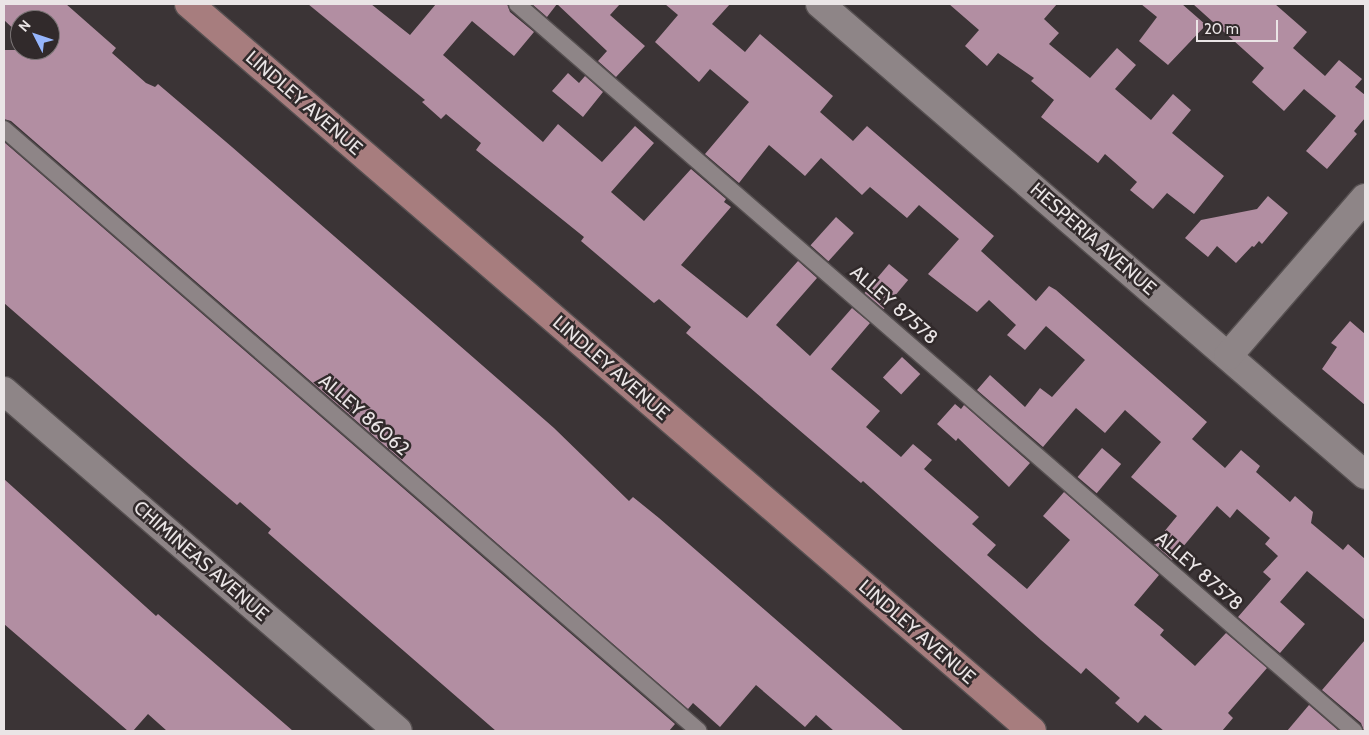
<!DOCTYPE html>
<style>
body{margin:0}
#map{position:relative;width:1369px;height:735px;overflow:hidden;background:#3b3436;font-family:Cabin,sans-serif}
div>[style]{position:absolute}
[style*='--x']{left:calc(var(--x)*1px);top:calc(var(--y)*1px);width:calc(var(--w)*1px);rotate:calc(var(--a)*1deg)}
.building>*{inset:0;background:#b28ea2;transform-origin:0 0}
.roads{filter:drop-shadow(1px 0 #565051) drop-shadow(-1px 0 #565051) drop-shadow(0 1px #565051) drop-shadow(0 -1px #565051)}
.lane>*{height:16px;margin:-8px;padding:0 8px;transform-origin:8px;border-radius:8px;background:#8e8587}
.street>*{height:28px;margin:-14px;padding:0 14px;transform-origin:14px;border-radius:14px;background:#8e8587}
.secondary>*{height:28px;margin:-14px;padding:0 14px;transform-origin:14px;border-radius:14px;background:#a77d7e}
span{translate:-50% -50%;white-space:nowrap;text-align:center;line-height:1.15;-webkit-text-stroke:5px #312a2b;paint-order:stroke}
.street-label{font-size:19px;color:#eae5e6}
.frame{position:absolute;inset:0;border:5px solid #eae5e6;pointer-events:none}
.north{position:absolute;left:10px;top:10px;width:50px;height:50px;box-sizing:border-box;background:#312a2b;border:1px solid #7b7576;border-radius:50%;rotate:311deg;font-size:14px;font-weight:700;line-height:20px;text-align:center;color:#eae5e6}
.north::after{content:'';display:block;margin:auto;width:18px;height:22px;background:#96b6fd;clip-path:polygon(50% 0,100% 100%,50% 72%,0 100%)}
.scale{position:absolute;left:1196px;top:20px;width:82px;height:22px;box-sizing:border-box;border:2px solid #eae5e6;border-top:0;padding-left:6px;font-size:15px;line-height:18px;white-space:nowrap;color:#eae5e6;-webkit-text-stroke:4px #312a2b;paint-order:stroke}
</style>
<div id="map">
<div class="building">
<div style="clip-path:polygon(4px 4px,66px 4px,116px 48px,112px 53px,146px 83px,155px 87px,158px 84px,232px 147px,554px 428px,629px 501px,633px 497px,659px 518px,904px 731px,834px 731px,816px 715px,805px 727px,756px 685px,720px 727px,693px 703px,688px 709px,11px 121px,4px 119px,4px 50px,50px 50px,50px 20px,20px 20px,20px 35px,4px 20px)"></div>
<div style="clip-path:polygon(308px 4px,371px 4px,410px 35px,436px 4px,507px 4px,510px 12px,534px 32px,514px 56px,472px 21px,443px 55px,543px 142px,558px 124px,602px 162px,635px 126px,654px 143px,611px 192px,644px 221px,691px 169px,726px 199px,724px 202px,731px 207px,681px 265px,747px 318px,798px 261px,817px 278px,776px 325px,810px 356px,852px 308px,870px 323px,831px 369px,880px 411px,866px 427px,901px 457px,913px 444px,932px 460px,924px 469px,979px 517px,972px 524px,996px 545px,987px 555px,1027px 589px,1070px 540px,1043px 516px,1064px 492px,1159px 575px,1134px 605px,1164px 630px,1160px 635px,1195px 666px,1226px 633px,1267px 668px,1228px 713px,1233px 718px,1222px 731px,1164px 731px,1145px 715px,1138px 723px,1115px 703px,1120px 698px,1086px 668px,1081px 674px,1041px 640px,863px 481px,861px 483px,686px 333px,691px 327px,659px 299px,654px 303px,581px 241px,584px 237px,476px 150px,481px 143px,446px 114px,441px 119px,422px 102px,425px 100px)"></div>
<div style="clip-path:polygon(532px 4px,620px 4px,610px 15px,645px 46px,616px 77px,598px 61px,607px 51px,557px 4px,547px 17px)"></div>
<div style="clip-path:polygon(665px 4px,730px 4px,712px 24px,745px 52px,760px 34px,833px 96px,820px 112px,853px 141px,867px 126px,994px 236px,981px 251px,1036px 301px,1049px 286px,1056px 290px,1207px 422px,1192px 439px,1225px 468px,1241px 450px,1260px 466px,1256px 472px,1290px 502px,1295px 496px,1313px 512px,1311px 523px,1343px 550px,1348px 544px,1365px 559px,1365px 620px,1307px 571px,1280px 602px,1305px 624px,1280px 653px,1238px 617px,1271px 579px,1263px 572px,1278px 556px,1265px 544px,1270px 538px,1237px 509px,1230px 518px,1217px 506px,1172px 560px,1154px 544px,1177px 516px,1131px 477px,1161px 442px,1125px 410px,1105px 433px,1076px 408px,1043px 447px,977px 390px,990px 375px,1025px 407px,1040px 388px,1052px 397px,1085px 360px,1046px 326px,1025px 350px,1007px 335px,1016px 325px,989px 300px,977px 312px,928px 274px,959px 239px,919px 205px,907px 218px,870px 187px,862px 195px,821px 158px,805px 176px,769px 145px,739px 183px,705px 154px,749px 102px,710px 69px,699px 82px,655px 42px,678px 15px)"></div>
<div style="clip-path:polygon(949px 4px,1057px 4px,1044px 19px,1059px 33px,1049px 44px,1090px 78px,1117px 48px,1136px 65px,1115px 89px,1151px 120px,1173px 94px,1191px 110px,1172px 133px,1224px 176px,1194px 214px,1167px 193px,1153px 209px,1130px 190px,1137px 182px,1105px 154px,1098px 163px,1041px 117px,1054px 100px,1031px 81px,1034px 78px,998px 53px,987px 66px,965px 46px,979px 30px)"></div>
<div style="clip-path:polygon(1141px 4px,1182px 4px,1206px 25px,1168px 65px,1139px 41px,1157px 17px)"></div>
<div style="clip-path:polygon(1193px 4px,1275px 4px,1307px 32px,1293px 48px,1325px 76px,1339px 60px,1362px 79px,1355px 87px,1365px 95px,1365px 118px,1354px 131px,1357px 134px,1327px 169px,1306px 151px,1336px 116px,1304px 89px,1284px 111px,1252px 82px,1264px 68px)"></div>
<div style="clip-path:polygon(568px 73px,579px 83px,585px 76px,603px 92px,583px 117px,552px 91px)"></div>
<div style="clip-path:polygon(4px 142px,675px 724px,669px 731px,496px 731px,268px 533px,271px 529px,240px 502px,237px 505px,189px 464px,4px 303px)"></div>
<div style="clip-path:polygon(1268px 196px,1288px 213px,1262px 244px,1259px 241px,1254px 247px,1252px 246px,1236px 263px,1217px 246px,1208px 257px,1185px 238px,1201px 220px,1257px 209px)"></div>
<div style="left:836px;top:217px;width:24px;height:38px;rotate:42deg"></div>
<div style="left:889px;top:264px;width:25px;height:38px;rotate:40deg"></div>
<div style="clip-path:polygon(1350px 321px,1365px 334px,1365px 405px,1322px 369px,1337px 347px,1331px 343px)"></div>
<div style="left:902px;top:357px;width:25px;height:28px;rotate:43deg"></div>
<div style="clip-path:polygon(955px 404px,961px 409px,964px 405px,1030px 463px,1009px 487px,958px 438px,956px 441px,937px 424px)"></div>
<div style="left:1102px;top:448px;width:25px;height:38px;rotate:40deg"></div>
<div style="clip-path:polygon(4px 479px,156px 616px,158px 614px,293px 731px,167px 731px,148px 714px,133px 731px,128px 731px,4px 624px)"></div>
<div style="clip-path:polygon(1365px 640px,1365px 731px,1364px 731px,1361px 723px,1322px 690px)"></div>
<div style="clip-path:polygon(1309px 705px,1339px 731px,1287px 731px)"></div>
</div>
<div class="roads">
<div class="lane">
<div style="--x:517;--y:4;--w:1109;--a:40.98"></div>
<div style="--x:4;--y:129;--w:919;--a:40.9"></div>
</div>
<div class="street">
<div style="--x:820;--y:4;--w:720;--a:40.83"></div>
<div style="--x:1228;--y:356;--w:209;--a:-49.1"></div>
<div style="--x:4;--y:391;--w:520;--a:40.79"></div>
</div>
<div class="secondary">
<div style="--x:189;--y:4;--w:1113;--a:40.77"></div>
</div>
</div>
<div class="street-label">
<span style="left:304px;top:103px;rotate:41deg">LINDLEY AVENUE</span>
<span style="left:1093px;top:239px;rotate:41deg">HESPERIA AVENUE</span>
<span style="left:894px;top:305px;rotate:41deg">ALLEY 87578</span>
<span style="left:611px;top:368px;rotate:41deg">LINDLEY AVENUE</span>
<span style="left:364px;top:415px;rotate:41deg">ALLEY 86062</span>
<span style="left:201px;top:561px;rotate:41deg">CHIMINEAS AVENUE</span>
<span style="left:1199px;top:571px;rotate:41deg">ALLEY 87578</span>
<span style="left:917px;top:632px;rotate:41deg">LINDLEY AVENUE</span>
</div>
<div class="frame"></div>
<div class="north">N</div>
<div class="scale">20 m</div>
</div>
